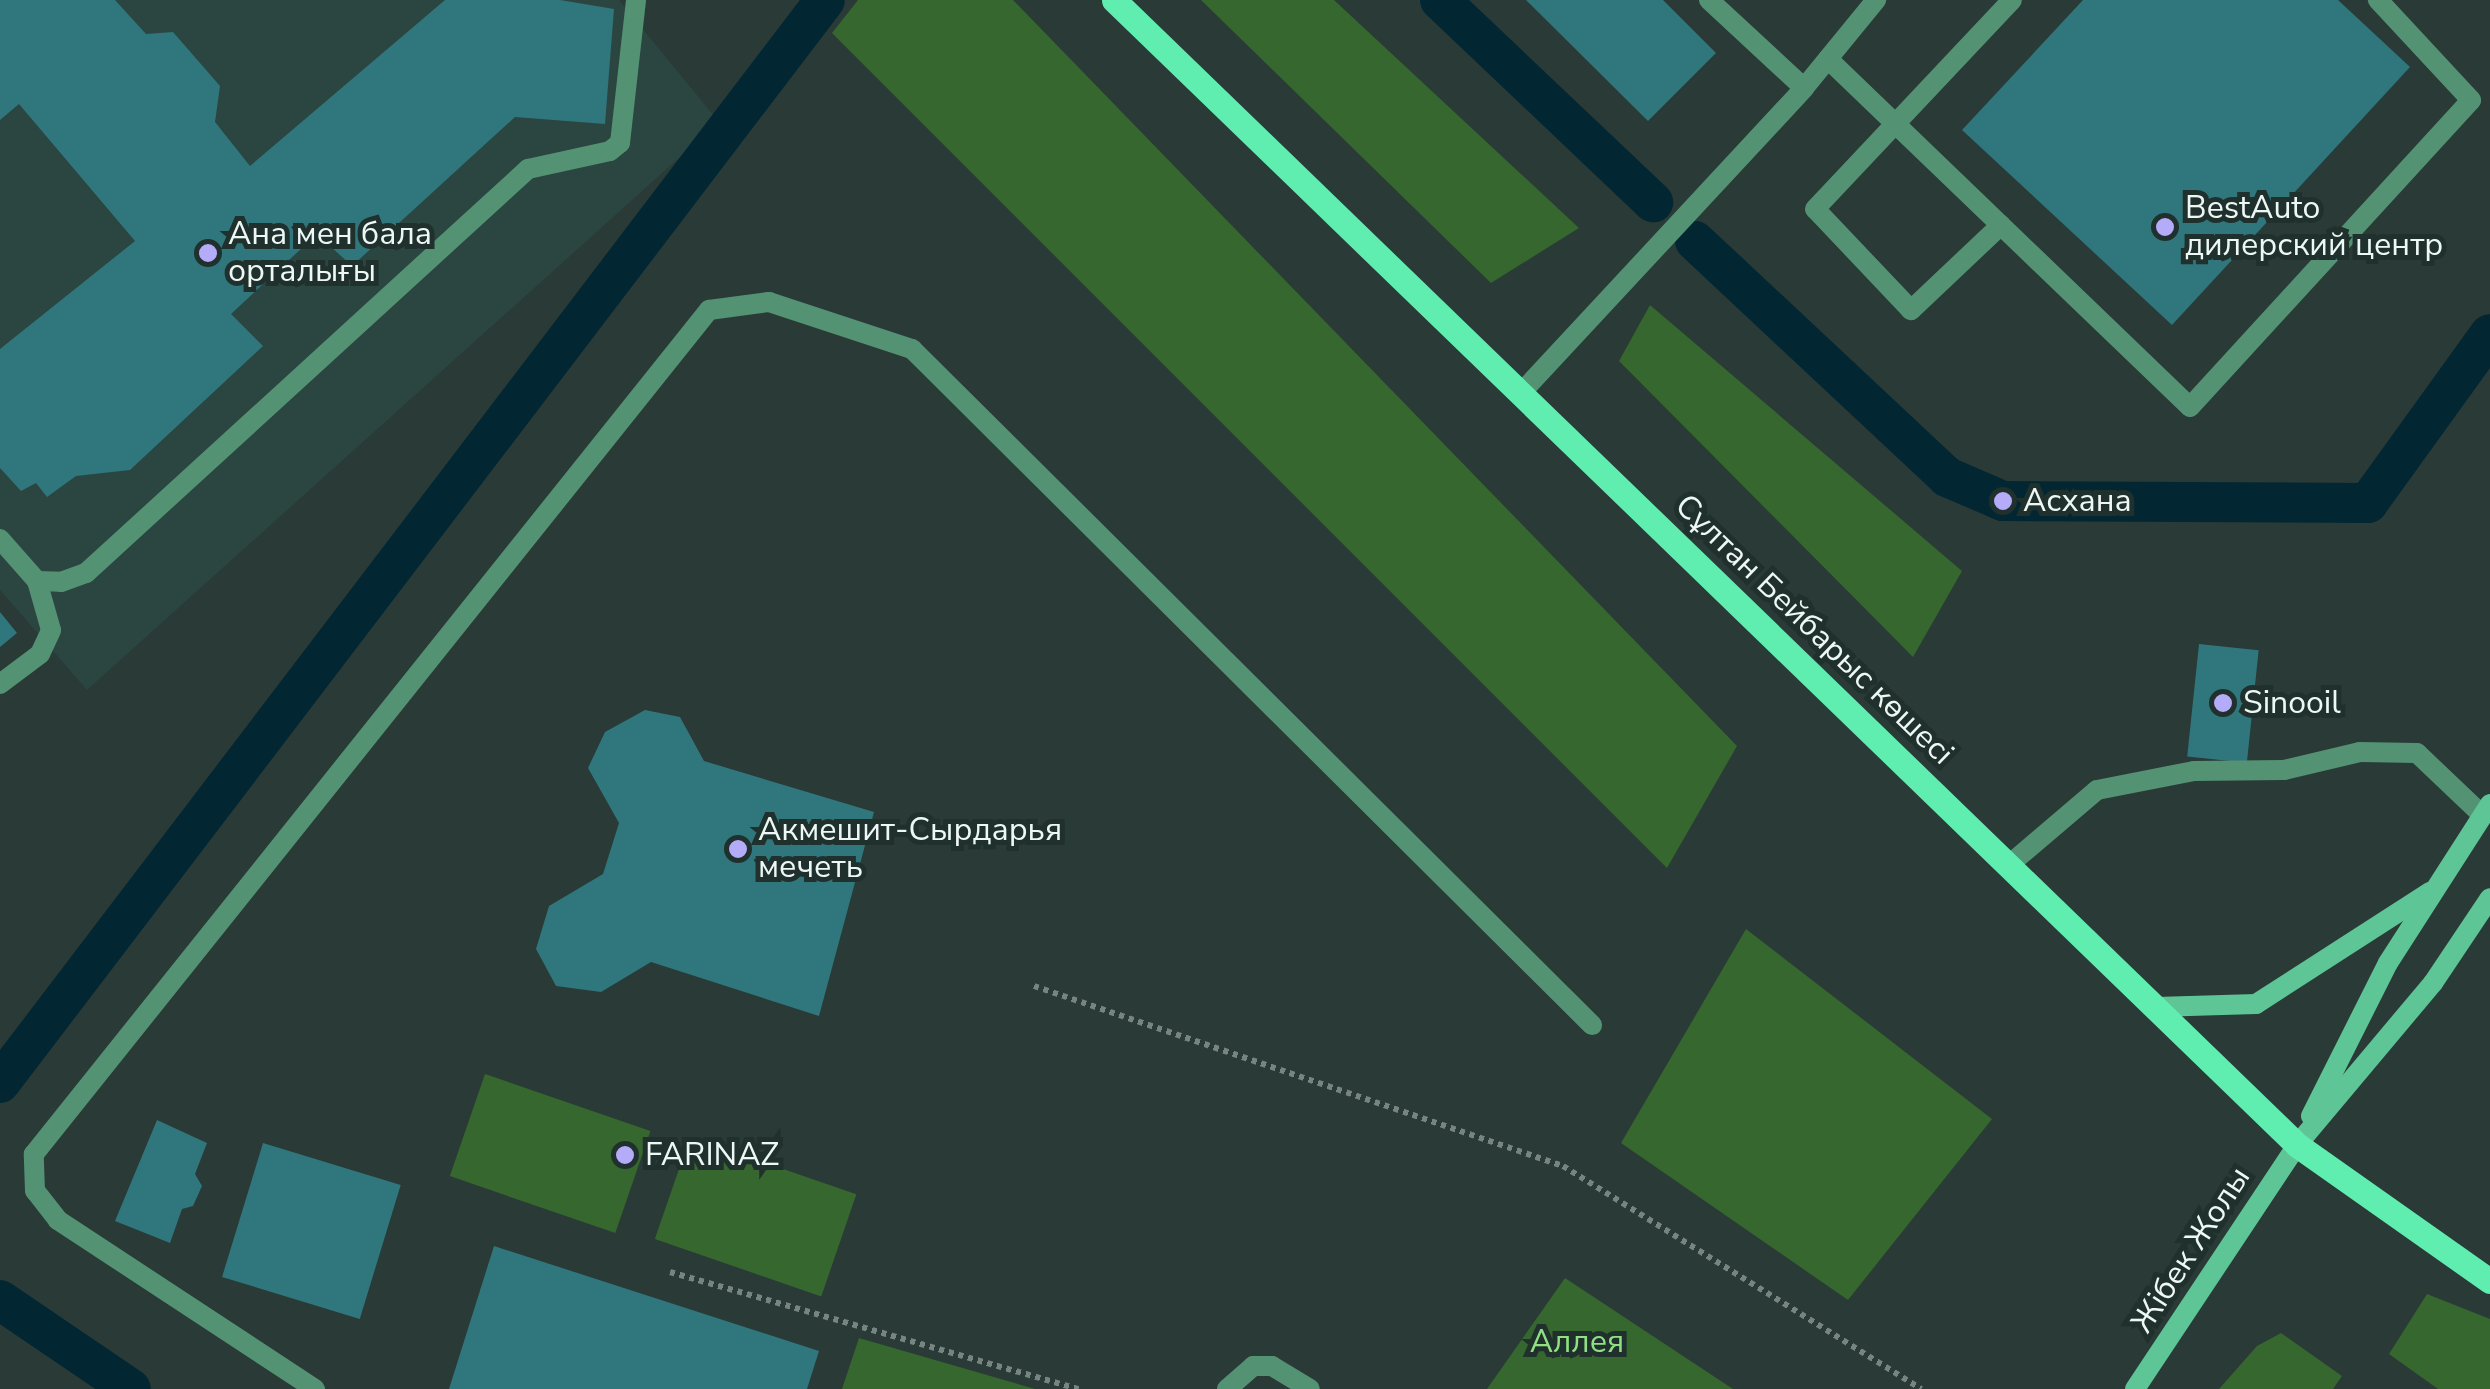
<!DOCTYPE html>
<meta charset="utf-8">
<style>
body{margin:0}
#map{position:relative;width:2490px;height:1389px;overflow:hidden;background:#293a37;font-family:"Nunito Sans",sans-serif}
div>[style]{position:absolute}
[style*='--x']{left:calc(var(--x)*1px);top:calc(var(--y)*1px);width:calc(var(--w)*1px);rotate:calc(var(--a)*1deg)}
.built>*{inset:0;background:#2b4541}
.green>*{inset:0;background:#36672e;transform-origin:0 0}
.canal>*{height:40px;margin:-20px;padding:0 20px;transform-origin:20px;border-radius:20px;background:#022733}
.building>*{inset:0;background:#30767d;transform-origin:0 0}
.path>*{height:6px;margin-top:-3px;transform-origin:0;background:repeating-linear-gradient(90deg,#768482 0 5px,transparent 0 10px)}
.lane>*{height:20px;margin:-10px;padding:0 10px;transform-origin:10px;border-radius:10px;background:#549274}
.secondary>*{height:20px;margin:-10px;padding:0 10px;transform-origin:10px;border-radius:10px;background:#5dc596}
.primary>*{height:25px;margin:-12.5px;padding:0 12.5px;transform-origin:12.5px;border-radius:12.5px;background:#60edb0}
.dots>*{width:28px;height:28px;translate:-50% -50%;box-sizing:border-box;border:5px solid #1f302d;border-radius:50%}
span{translate:-50% -50%;white-space:nowrap;text-align:center;line-height:1.15;-webkit-text-stroke:10px #1f302d;paint-order:stroke}
.poi-label{font-size:32px;color:#edf8f6}
.left{translate:0 -50%;text-align:left}
.street-label{font-size:32px;color:#edf8f6}
.park-label{font-size:32px;color:#90df83}
</style>
<div id="map">
<div class="built">
<div style="clip-path:polygon(0 0,619px 0,719px 122px,87px 690px,0 590px)"></div>
</div>
<div class="green">
<div style="clip-path:polygon(858px 0,1013px 0,1737px 746px,1667px 868px,832px 33px)"></div>
<div style="clip-path:polygon(1201px 0,1334px 0,1579px 228px,1491px 283px)"></div>
<div style="clip-path:polygon(1650px 305px,1962px 571px,1913px 657px,1619px 361px)"></div>
<div style="clip-path:polygon(1746px 929px,1992px 1119px,1848px 1300px,1621px 1143px)"></div>
<div style="left:485px;top:1074px;width:175px;height:108px;rotate:19deg"></div>
<div style="left:690px;top:1137px;width:176px;height:108px;rotate:19deg"></div>
<div style="clip-path:polygon(1565px 1278px,1733px 1389px,1487px 1389px)"></div>
<div style="clip-path:polygon(2427px 1294px,2490px 1319px,2490px 1389px,2438px 1389px,2389px 1354px)"></div>
<div style="clip-path:polygon(2281px 1333px,2342px 1376px,2333px 1389px,2219px 1389px,2257px 1346px)"></div>
<div style="clip-path:polygon(859px 1338px,1035px 1389px,842px 1389px)"></div>
</div>
<div class="canal">
<div style="--x:1440;--y:0;--w:294;--a:43.5"></div>
<div style="--x:1695;--y:241;--w:345;--a:43.1"></div>
<div style="--x:1947;--y:477;--w:61;--a:23.2"></div>
<div style="--x:2003;--y:501;--w:365;--a:0.3"></div>
<div style="--x:2368;--y:503;--w:208;--a:-54.2"></div>
<div style="--x:0;--y:1083;--w:1361;--a:-52.7"></div>
<div style="--x:0;--y:1300;--w:158;--a:34.2"></div>
</div>
<div class="building">
<div style="clip-path:polygon(0 0,115px 0,146px 34px,173px 32px,220px 86px,215px 122px,250px 166px,445px 0,560px 0,614px 9px,605px 124px,515px 117px,352px 266px,317px 234px,231px 314px,263px 346px,130px 470px,76px 476px,47px 497px,36px 483px,21px 491px,0 468px,0 349px,135px 241px,19px 104px,0 120px)"></div>
<div style="clip-path:polygon(1526px 0,1663px 0,1716px 53px,1648px 121px)"></div>
<div style="clip-path:polygon(2083px 0,2338px 0,2410px 67px,2172px 325px,1962px 130px)"></div>
<div style="clip-path:polygon(0 612px,17px 633px,0 647px)"></div>
<div style="left:2199px;top:644px;width:60px;height:113px;rotate:6deg"></div>
<div style="clip-path:polygon(645px 710px,680px 717px,704px 761px,874px 812px,819px 1016px,651px 962px,601px 992px,556px 986px,536px 949px,549px 906px,603px 874px,619px 823px,588px 768px,605px 732px)"></div>
<div style="clip-path:polygon(157px 1120px,207px 1143px,195px 1174px,202px 1186px,193px 1206px,182px 1209px,170px 1243px,115px 1221px)"></div>
<div style="left:263px;top:1143px;width:144px;height:140px;rotate:17deg"></div>
<div style="clip-path:polygon(494px 1246px,819px 1351px,807px 1389px,449px 1389px)"></div>
</div>
<div class="path">
<div style="--x:1034;--y:986;--w:559;--a:18.79"></div>
<div style="--x:1563;--y:1166;--w:422;--a:31.9"></div>
<div style="--x:670;--y:1272;--w:425;--a:16"></div>
</div>
<div class="lane">
<div style="--x:1709;--y:0;--w:129;--a:42.8"></div>
<div style="--x:1828;--y:59;--w:502;--a:43.87"></div>
<div style="--x:2190;--y:407;--w:416;--a:-47.5"></div>
<div style="--x:2471;--y:100;--w:137;--a:-132.9"></div>
<div style="--x:2001;--y:225;--w:124;--a:136.6"></div>
<div style="--x:1911;--y:310;--w:139;--a:-133.5"></div>
<div style="--x:1815;--y:209;--w:287;--a:-46.7"></div>
<div style="--x:1521;--y:393;--w:416;--a:-47.1"></div>
<div style="--x:1804;--y:88;--w:114;--a:-50.7"></div>
<div style="--x:0;--y:539;--w:56;--a:48.6"></div>
<div style="--x:37;--y:581;--w:24;--a:2"></div>
<div style="--x:61;--y:582;--w:27;--a:-20"></div>
<div style="--x:86;--y:573;--w:599;--a:-42.43"></div>
<div style="--x:528;--y:169;--w:84;--a:-12.4"></div>
<div style="--x:610;--y:151;--w:13;--a:-39"></div>
<div style="--x:620;--y:143;--w:144;--a:-83.6"></div>
<div style="--x:0;--y:684;--w:50;--a:-36.9"></div>
<div style="--x:40;--y:654;--w:26;--a:-65"></div>
<div style="--x:51;--y:630;--w:51;--a:-105.9"></div>
<div style="--x:2010;--y:864;--w:114;--a:-40.4"></div>
<div style="--x:2097;--y:790;--w:99;--a:-11.1"></div>
<div style="--x:2194;--y:771;--w:90;--a:-0.6"></div>
<div style="--x:2284;--y:770;--w:78;--a:-13.3"></div>
<div style="--x:2360;--y:752;--w:57;--a:1"></div>
<div style="--x:2417;--y:753;--w:90;--a:43.6"></div>
<div style="--x:315;--y:1389;--w:308;--a:-146.7"></div>
<div style="--x:58;--y:1220;--w:37;--a:-128"></div>
<div style="--x:35;--y:1191;--w:37;--a:-92"></div>
<div style="--x:34;--y:1154;--w:1081;--a:-51.35"></div>
<div style="--x:709;--y:310;--w:61;--a:-7.6"></div>
<div style="--x:769;--y:302;--w:151;--a:18.2"></div>
<div style="--x:912;--y:349;--w:959;--a:44.83"></div>
<div style="--x:1227;--y:1389;--w:35;--a:-41"></div>
<div style="--x:1253;--y:1366;--w:19;--a:0"></div>
<div style="--x:1272;--y:1366;--w:44;--a:31.2"></div>
</div>
<div class="secondary">
<div style="--x:2156;--y:1007;--w:100;--a:-1.7"></div>
<div style="--x:2256;--y:1004;--w:207;--a:-32.8"></div>
<div style="--x:2311;--y:1116;--w:171;--a:-63.3"></div>
<div style="--x:2388;--y:963;--w:189;--a:-57.3"></div>
<div style="--x:2135;--y:1389;--w:293;--a:-56.4"></div>
<div style="--x:2297;--y:1145;--w:212;--a:-50"></div>
<div style="--x:2433;--y:983;--w:102;--a:-56.2"></div>
</div>
<div class="primary">
<div style="--x:1114;--y:0;--w:1646;--a:44.06"></div>
<div style="--x:2297;--y:1145;--w:236;--a:35.2"></div>
</div>
<div class="dots">
<div style="left:2165px;top:227px;background:#b4acf9"></div>
<div style="left:208px;top:253px;background:#b4acf9"></div>
<div style="left:2003px;top:501px;background:#b4acf9"></div>
<div style="left:2223px;top:703px;background:#b4acf9"></div>
<div style="left:738px;top:849px;background:#b4acf9"></div>
<div style="left:625px;top:1155px;background:#b4acf9"></div>
</div>
<div class="poi-label">
<span class="left" style="left:2185px;top:227px">BestAuto<br>дилерский центр</span>
<span class="left" style="left:228px;top:253px">Ана мен бала<br>орталығы</span>
<span class="left" style="left:2023px;top:501px">Асхана</span>
<span class="left" style="left:2243px;top:703px">Sinooil</span>
<span class="left" style="left:758px;top:849px">Акмешит-Сырдарья<br>мечеть</span>
<span class="left" style="left:645px;top:1155px">FARINAZ</span>
</div>
<div class="street-label">
<span style="left:1814px;top:630px;rotate:44deg">Сұлтан Бейбарыс көшесі</span>
<span style="left:2191px;top:1250px;rotate:-57deg">Жібек Жолы</span>
</div>
<div class="park-label">
<span style="left:1577px;top:1342px">Аллея</span>
</div>
</div>
